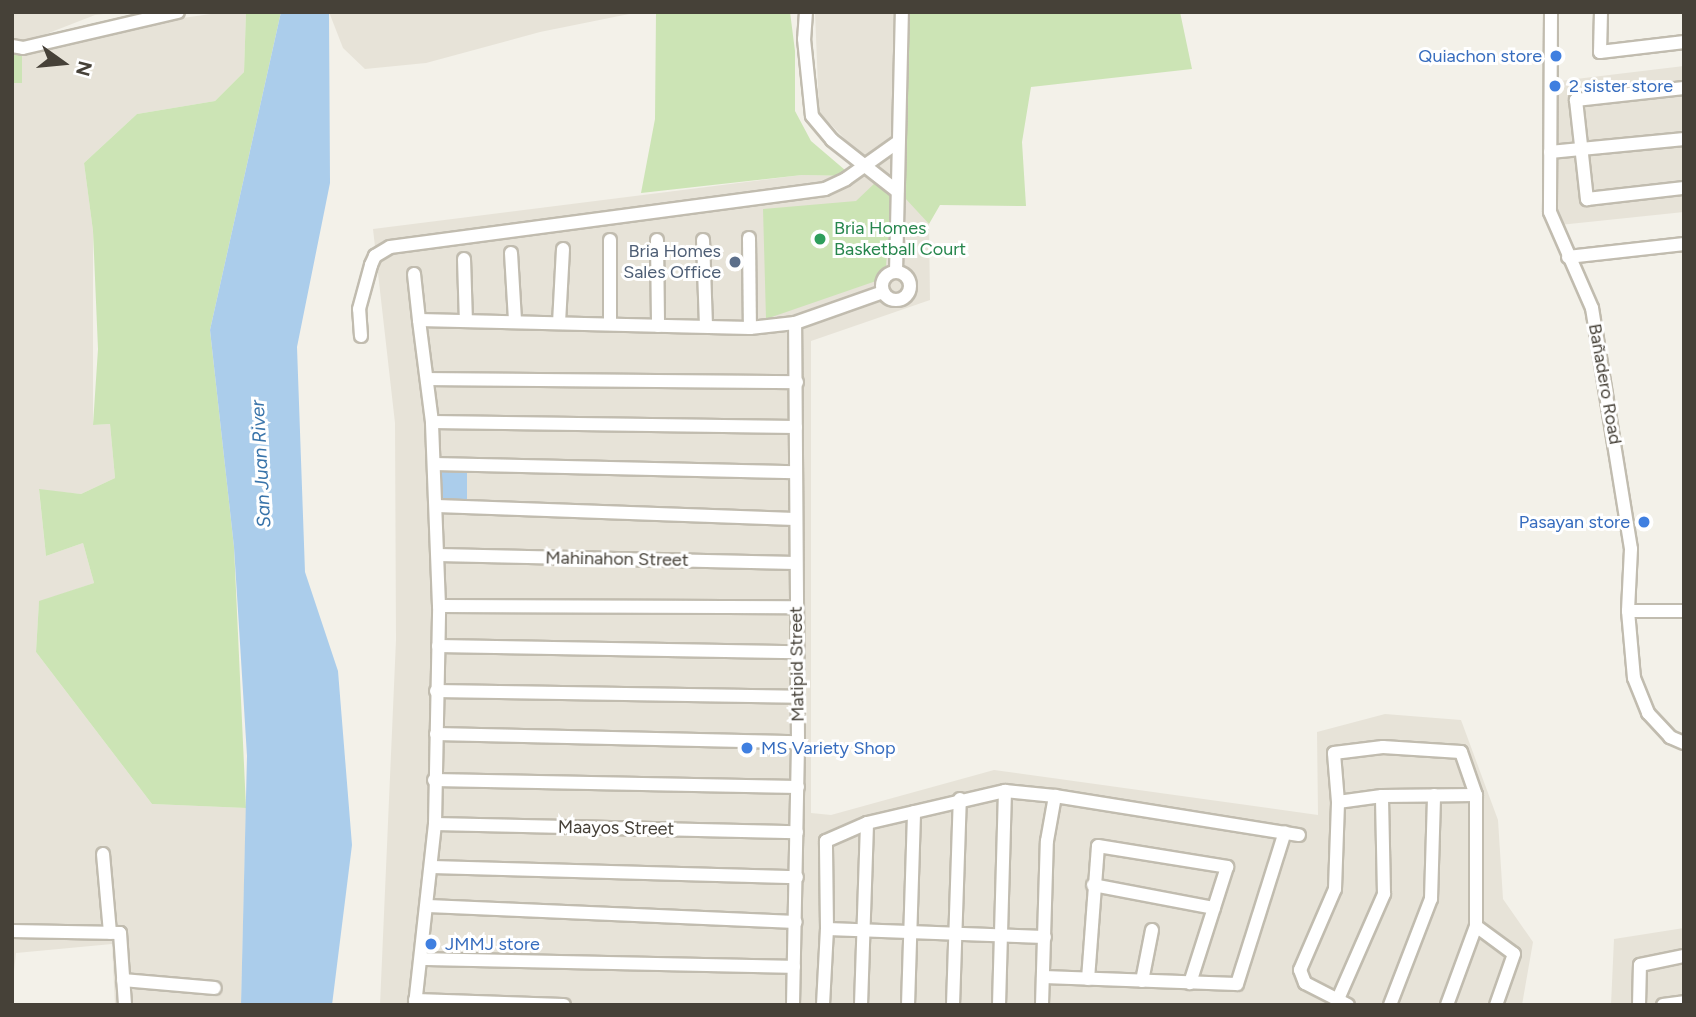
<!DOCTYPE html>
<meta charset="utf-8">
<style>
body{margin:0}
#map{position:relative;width:1696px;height:1017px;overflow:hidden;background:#f3f1e9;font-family:Figtree,sans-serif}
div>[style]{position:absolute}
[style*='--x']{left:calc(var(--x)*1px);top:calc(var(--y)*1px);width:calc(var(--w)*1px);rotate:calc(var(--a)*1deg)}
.residential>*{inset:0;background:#e7e3d8}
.green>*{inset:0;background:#cce4b5;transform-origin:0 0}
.water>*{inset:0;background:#abcdeb;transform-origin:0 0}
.roads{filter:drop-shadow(2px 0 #c1bcaf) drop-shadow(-2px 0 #c1bcaf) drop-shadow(0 2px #c1bcaf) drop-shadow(0 -2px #c1bcaf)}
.minor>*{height:12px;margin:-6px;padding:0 6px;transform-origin:6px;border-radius:6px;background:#fff}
.minor>.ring{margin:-6px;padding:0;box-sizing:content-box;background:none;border:12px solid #fff;border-radius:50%}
.dots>*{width:19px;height:19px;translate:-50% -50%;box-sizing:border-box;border:4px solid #fff;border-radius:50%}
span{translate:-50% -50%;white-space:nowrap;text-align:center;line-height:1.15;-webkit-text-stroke:6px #fff;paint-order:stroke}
.shop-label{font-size:18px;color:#366cbe}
.right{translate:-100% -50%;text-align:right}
.left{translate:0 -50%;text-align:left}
.leisure-label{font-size:18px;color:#27864d}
.service-label{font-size:18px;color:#4e5e75}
.street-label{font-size:18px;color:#464138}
.water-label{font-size:19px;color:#3974aa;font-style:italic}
.frame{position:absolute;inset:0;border:14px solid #464138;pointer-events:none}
.north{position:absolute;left:28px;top:28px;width:70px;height:70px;-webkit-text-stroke:5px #fff;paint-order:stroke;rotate:105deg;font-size:19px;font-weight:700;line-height:28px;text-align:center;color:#464138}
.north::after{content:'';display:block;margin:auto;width:24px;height:32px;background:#464138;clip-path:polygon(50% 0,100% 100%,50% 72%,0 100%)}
</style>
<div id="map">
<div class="residential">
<div style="clip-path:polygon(12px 12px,120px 12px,95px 15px,23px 43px,12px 41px)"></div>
<div style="clip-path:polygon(225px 12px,246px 12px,244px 72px,215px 101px,137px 114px,84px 163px,93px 231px,93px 425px,110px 424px,115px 478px,81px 494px,39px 490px,46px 556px,83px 543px,94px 583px,39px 602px,36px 652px,152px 804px,246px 808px,241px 1005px,115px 1005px,112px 944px,16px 953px,12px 989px,12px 50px,154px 22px)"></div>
<div style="clip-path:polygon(329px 12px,639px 12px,540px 32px,426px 63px,365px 69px,343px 48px)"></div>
<div style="clip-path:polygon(815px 12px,895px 12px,890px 177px,929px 224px,930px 300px,811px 341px,811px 813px,831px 815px,994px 770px,1318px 815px,1317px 732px,1385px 714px,1461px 720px,1498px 820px,1503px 899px,1533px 942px,1522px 1005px,380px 1005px,396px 640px,395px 423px,373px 229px,802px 175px,852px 176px,861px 156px,819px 112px)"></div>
<div style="clip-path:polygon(1684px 66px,1684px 212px,1550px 226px,1551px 82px)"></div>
<div style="clip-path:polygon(1684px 928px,1684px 1005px,1611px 1005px,1614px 939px)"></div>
</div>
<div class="green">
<div style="clip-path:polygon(246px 12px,281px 12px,210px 330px,234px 547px,246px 808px,152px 804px,36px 652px,39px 601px,94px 583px,83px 543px,46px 556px,39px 489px,81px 494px,115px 478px,110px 424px,93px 425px,98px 349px,93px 231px,84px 163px,137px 114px,215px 101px,244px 72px)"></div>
<div style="clip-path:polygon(656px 12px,790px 12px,795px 51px,795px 111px,811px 141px,852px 176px,802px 175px,641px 193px,655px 119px)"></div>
<div style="clip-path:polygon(909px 12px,1180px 12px,1192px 69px,1031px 87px,1022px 142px,1026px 206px,940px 205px,929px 224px,905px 198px)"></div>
<div style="left:12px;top:51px;width:10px;height:32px"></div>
<div style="clip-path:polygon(876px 182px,891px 197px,886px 266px,879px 280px,766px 319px,763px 209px,856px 201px)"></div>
</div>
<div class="water">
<div style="clip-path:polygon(281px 12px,329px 12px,330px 183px,297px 347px,305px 572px,338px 671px,352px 845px,332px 1005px,241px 1005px,247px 756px,234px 547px,210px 330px)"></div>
<div style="left:442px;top:471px;width:25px;height:33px"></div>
</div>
<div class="roads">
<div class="minor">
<div style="--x:806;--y:12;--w:27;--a:94"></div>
<div style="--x:804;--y:39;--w:77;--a:84.1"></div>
<div style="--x:812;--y:116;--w:31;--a:50"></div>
<div style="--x:832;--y:140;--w:83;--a:38.1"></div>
<div style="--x:1551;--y:12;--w:200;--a:90.3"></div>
<div style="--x:1550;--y:212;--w:105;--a:66.4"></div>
<div style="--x:1592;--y:308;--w:244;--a:80.8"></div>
<div style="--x:1631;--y:549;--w:62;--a:92.8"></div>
<div style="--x:1628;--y:611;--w:67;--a:84.9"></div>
<div style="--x:1634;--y:678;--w:38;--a:68"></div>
<div style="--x:1648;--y:713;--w:33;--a:47"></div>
<div style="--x:1670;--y:737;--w:15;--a:23"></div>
<div style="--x:1601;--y:12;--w:40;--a:91.4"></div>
<div style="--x:1600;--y:52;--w:85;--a:-6.8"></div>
<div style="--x:12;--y:46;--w:11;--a:10"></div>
<div style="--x:23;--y:48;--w:159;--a:-13.1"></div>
<div style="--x:1684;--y:88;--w:109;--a:173.7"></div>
<div style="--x:1576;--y:100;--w:100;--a:83.7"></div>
<div style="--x:1587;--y:199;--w:98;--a:-6.5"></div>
<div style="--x:1550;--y:152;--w:135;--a:-5.5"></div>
<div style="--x:749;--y:238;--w:90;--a:89.4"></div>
<div style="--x:610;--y:240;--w:84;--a:90"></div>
<div style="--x:657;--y:240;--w:86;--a:89.3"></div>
<div style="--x:703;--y:240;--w:86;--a:88"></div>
<div style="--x:511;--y:253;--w:68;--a:86.6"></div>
<div style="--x:1568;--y:257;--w:117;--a:-6.4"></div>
<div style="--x:464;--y:259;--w:62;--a:88.2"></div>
<div style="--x:896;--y:272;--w:260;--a:-88.7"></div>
<div class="ring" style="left:882px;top:272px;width:16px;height:16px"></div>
<div style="--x:414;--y:274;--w:46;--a:83.8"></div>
<div style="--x:559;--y:323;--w:74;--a:-86.9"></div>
<div style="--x:361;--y:336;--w:27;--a:-94"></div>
<div style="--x:359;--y:309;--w:46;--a:-74.7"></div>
<div style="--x:371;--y:265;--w:10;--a:-66"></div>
<div style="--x:375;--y:256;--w:17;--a:-31"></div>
<div style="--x:390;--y:247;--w:439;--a:-7.6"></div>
<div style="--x:825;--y:189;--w:23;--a:-25"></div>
<div style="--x:846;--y:179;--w:64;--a:-35.4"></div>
<div style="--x:428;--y:379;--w:369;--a:0.5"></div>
<div style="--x:432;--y:422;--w:364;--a:0.8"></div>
<div style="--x:434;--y:464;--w:362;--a:1.3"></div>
<div style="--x:437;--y:506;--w:358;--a:2.1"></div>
<div style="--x:438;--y:555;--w:358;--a:1.3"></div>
<div style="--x:439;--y:606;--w:357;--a:0.2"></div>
<div style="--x:1628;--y:611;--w:56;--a:0"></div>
<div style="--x:438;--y:646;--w:359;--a:1"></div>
<div style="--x:436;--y:691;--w:362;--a:0.9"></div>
<div style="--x:436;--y:734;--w:362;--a:1.3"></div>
<div style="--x:434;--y:780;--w:364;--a:1.1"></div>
<div style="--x:1338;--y:802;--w:44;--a:-7.8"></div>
<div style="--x:1382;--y:796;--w:94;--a:-0.6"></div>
<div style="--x:435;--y:824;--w:362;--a:1.3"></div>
<div style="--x:103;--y:854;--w:79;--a:84.9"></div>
<div style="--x:432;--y:867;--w:365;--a:1.6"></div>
<div style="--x:1093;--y:885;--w:123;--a:10.8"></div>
<div style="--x:428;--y:906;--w:368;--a:2.5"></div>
<div style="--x:1476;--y:926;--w:47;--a:36.4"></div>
<div style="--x:1514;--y:954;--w:54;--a:109.4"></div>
<div style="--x:827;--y:929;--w:218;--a:2.1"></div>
<div style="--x:12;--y:931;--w:108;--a:1.1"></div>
<div style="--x:120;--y:933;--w:72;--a:86"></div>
<div style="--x:421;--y:959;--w:373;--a:1.2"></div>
<div style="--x:1043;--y:977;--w:194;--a:2.1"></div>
<div style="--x:1237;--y:984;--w:159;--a:-72.5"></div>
<div style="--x:1088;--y:979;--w:133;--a:-85.7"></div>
<div style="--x:1098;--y:846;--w:131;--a:9.2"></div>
<div style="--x:1227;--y:867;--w:122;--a:107.7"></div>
<div style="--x:123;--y:980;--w:92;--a:5"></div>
<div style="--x:1142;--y:981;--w:52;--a:-78.9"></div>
<div style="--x:1338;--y:999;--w:115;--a:-66.3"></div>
<div style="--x:1384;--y:894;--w:98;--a:-91.2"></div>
<div style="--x:415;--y:1000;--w:149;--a:1.9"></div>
<div style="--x:415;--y:1005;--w:182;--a:-83.7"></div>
<div style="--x:435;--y:824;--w:218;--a:-88.9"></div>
<div style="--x:439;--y:606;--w:184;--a:-92.2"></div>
<div style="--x:432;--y:422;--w:103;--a:-97.3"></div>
<div style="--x:419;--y:320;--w:331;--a:1.4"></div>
<div style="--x:750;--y:328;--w:45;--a:-6.3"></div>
<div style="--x:795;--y:323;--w:93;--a:-19.4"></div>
<div style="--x:793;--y:1005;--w:263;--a:-88.9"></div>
<div style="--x:798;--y:742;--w:419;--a:-90.4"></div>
<div style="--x:823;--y:1005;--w:76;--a:-87"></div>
<div style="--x:827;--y:929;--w:88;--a:-90.7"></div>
<div style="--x:826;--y:841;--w:45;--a:-23.7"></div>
<div style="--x:867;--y:823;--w:142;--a:-13.1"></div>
<div style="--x:1005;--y:791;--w:50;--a:5.7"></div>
<div style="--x:1055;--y:796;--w:247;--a:9.1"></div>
<div style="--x:861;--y:1005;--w:182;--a:-88.1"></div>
<div style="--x:908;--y:1005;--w:193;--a:-88.2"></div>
<div style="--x:953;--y:1005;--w:206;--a:-88.1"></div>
<div style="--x:999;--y:1005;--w:214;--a:-88.4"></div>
<div style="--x:1042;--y:1005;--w:164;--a:-88.3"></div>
<div style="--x:1047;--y:841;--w:46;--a:-79.9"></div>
<div style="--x:1348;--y:1005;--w:48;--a:-152.9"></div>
<div style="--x:1305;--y:983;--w:14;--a:-111"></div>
<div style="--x:1300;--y:970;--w:88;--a:-66.6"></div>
<div style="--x:1335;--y:889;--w:87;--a:-88"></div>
<div style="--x:1338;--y:802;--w:49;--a:-94.7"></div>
<div style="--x:1334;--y:753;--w:49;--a:-7"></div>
<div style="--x:1383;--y:747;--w:78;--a:3.7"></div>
<div style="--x:1461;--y:752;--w:46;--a:70.8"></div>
<div style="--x:1476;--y:795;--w:131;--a:90"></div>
<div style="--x:1476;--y:926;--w:84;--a:110.2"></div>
<div style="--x:1390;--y:1005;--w:114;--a:-68.9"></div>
<div style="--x:1431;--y:899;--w:104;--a:-88.3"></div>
<div style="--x:1639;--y:1005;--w:40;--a:-88.6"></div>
<div style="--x:1640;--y:965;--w:45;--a:-11.6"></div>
<div style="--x:1663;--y:1005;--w:21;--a:-8"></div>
</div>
</div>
<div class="dots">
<div style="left:1556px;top:56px;background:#3f7fe0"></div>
<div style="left:1555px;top:86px;background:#3f7fe0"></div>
<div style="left:820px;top:239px;background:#2e9e5b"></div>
<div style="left:735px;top:262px;background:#5c6f8a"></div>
<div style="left:1644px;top:522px;background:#3f7fe0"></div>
<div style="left:747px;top:748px;background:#3f7fe0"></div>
<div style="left:431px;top:944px;background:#3f7fe0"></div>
</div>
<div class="shop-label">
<span class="right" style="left:1542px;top:56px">Quiachon store</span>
<span class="left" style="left:1569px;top:86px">2 sister store</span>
<span class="right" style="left:1630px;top:522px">Pasayan store</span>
<span class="left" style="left:761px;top:748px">MS Variety Shop</span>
<span class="left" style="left:445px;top:944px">JMMJ store</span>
</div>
<div class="leisure-label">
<span class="left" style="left:834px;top:239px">Bria Homes<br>Basketball Court</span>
</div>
<div class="service-label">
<span class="right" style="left:721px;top:262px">Bria Homes<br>Sales Office</span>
</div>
<div class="street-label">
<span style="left:1605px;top:384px;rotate:80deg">Bañadero Road</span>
<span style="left:617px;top:559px;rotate:1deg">Mahinahon Street</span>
<span style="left:797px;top:664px;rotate:-91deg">Matipid Street</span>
<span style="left:616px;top:828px;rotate:1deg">Maayos Street</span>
</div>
<div class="water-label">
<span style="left:261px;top:464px;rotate:-93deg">San Juan River</span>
</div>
<div class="frame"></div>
<div class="north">N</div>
</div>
